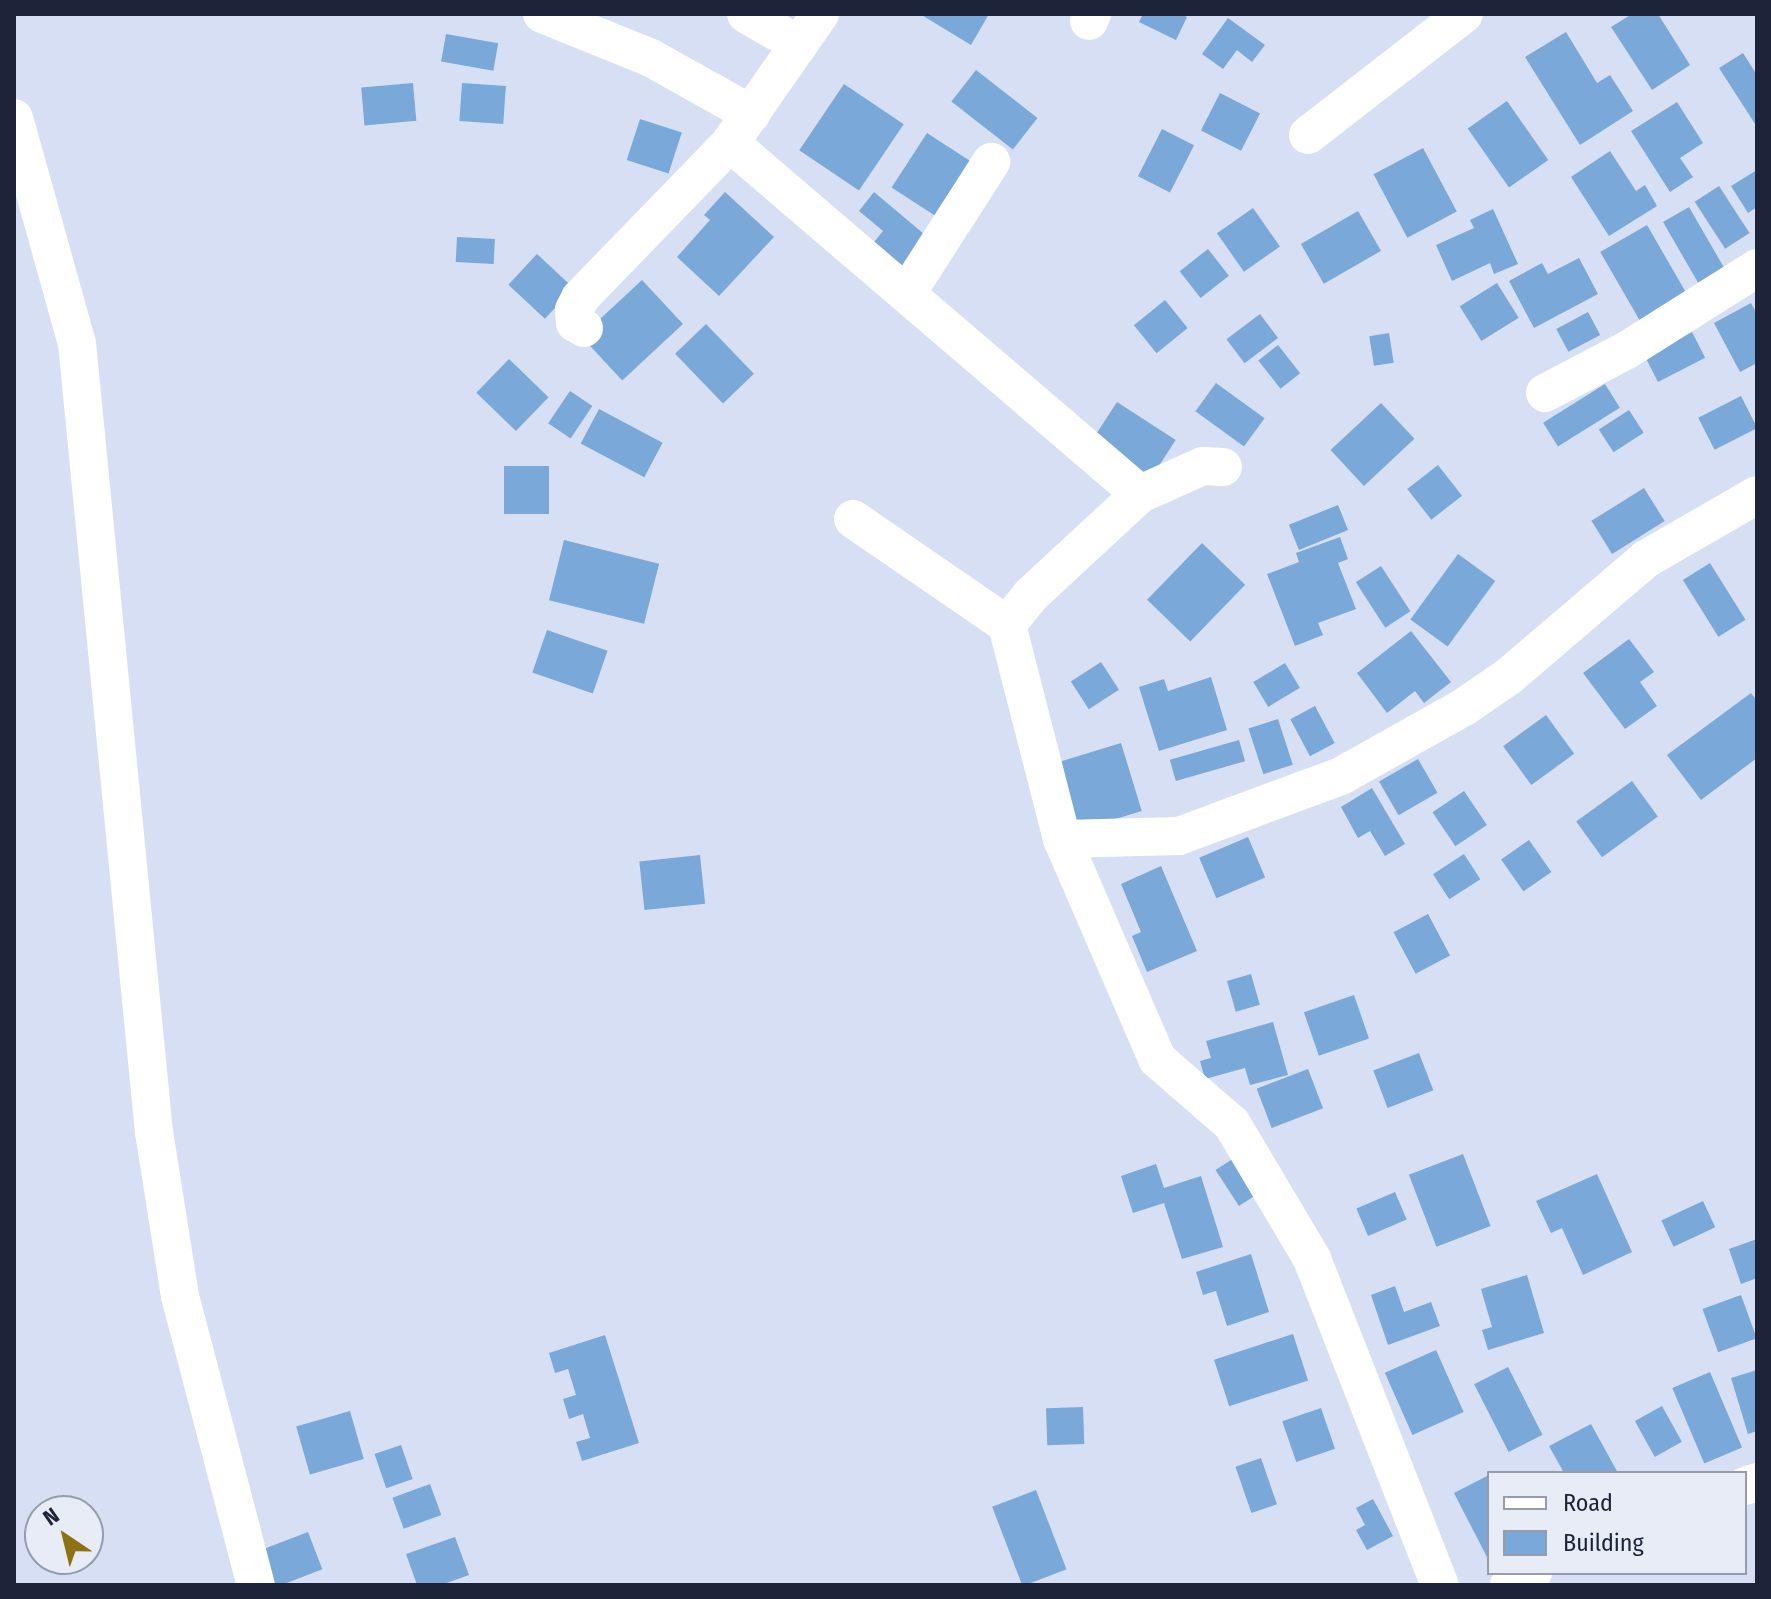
<!DOCTYPE html>
<style>
body{margin:0}
#map{position:relative;width:1771px;height:1599px;overflow:hidden;background:#d7dff5;font-family:"Fira Sans Condensed",sans-serif}
div>[style]{position:absolute}
[style*='--x']{left:calc(var(--x)*1px);top:calc(var(--y)*1px);width:calc(var(--w)*1px);rotate:calc(var(--a)*1deg)}
.building>*{inset:0;background:#7aa8d8;transform-origin:0 0}
.minor>*{height:38px;margin:-19px;padding:0 19px;transform-origin:19px;border-radius:19px;background:#fff}
span{translate:-50% -50%;white-space:nowrap;text-align:center;line-height:1.15;-webkit-text-stroke:7px #e8ecf7;paint-order:stroke}
.frame{position:absolute;inset:0;border:16px solid #1d2338;pointer-events:none}
.legend{position:absolute;left:1487px;top:1471px;width:260px;height:104px;box-sizing:border-box;background:#e8ecf7;border:2px solid #979cab;margin:0;padding:10px 14px;list-style:none;font-size:24px;color:#1d2338}
.legend li{display:flex;align-items:center;gap:16px;height:40px}
.legend b{width:40px;border:2px solid #979cab}
.north{position:absolute;left:24px;top:1495px;width:80px;height:80px;box-sizing:border-box;background:#e8ecf7;border:2px solid #979cab;border-radius:50%;rotate:325deg;font-size:22px;font-weight:700;line-height:32px;text-align:center;color:#1d2338}
.north::after{content:'';display:block;margin:auto;width:28px;height:36px;background:#8d7114;clip-path:polygon(50% 0,100% 100%,50% 72%,0 100%)}
</style>
<div id="map">
<div class="building">
<div style="clip-path:polygon(920px 14px,989px 14px,971px 45px)"></div>
<div style="clip-path:polygon(1143px 14px,1181px 14px,1187px 17px,1176px 40px,1139px 22px)"></div>
<div style="clip-path:polygon(1632px 14px,1658px 14px,1690px 65px,1652px 90px,1611px 27px)"></div>
<div style="clip-path:polygon(1228px 18px,1265px 45px,1252px 62px,1237px 50px,1223px 69px,1202px 54px)"></div>
<div style="clip-path:polygon(1566px 32px,1597px 83px,1610px 75px,1633px 111px,1580px 145px,1525px 57px)"></div>
<div style="left:446px;top:34px;width:53px;height:28px;rotate:10deg"></div>
<div style="clip-path:polygon(1743px 53px,1757px 75px,1757px 127px,1719px 68px)"></div>
<div style="left:976px;top:70px;width:78px;height:40px;rotate:38deg"></div>
<div style="left:413px;top:83px;width:38px;height:52px;rotate:85deg"></div>
<div style="left:462px;top:83px;width:44px;height:38px;rotate:4deg"></div>
<div style="left:844px;top:84px;width:72px;height:80px;rotate:34deg"></div>
<div style="left:1220px;top:93px;width:45px;height:42px;rotate:27deg"></div>
<div style="left:1507px;top:101px;width:72px;height:48px;rotate:55deg"></div>
<div style="clip-path:polygon(1677px 102px,1703px 143px,1680px 158px,1693px 177px,1670px 192px,1631px 131px)"></div>
<div style="left:640px;top:119px;width:44px;height:43px;rotate:18deg"></div>
<div style="left:1162px;top:129px;width:36px;height:53px;rotate:27deg"></div>
<div style="left:927px;top:133px;width:57px;height:65px;rotate:33deg"></div>
<div style="left:1423px;top:148px;width:72px;height:56px;rotate:62deg"></div>
<div style="clip-path:polygon(1610px 151px,1636px 191px,1645px 185px,1657px 206px,1609px 236px,1571px 177px)"></div>
<div style="clip-path:polygon(1757px 170px,1757px 207px,1748px 213px,1731px 186px)"></div>
<div style="left:1719px;top:186px;width:56px;height:29px;rotate:57deg"></div>
<div style="clip-path:polygon(725px 192px,774px 237px,719px 296px,677px 257px,710px 220px,704px 215px)"></div>
<div style="clip-path:polygon(874px 192px,937px 245px,904px 284px,866px 252px,883px 231px,859px 211px)"></div>
<div style="left:1689px;top:207px;width:70px;height:30px;rotate:60deg"></div>
<div style="left:1253px;top:208px;width:47px;height:44px;rotate:55deg"></div>
<div style="clip-path:polygon(1493px 209px,1518px 264px,1494px 274px,1490px 263px,1452px 281px,1436px 245px,1474px 228px,1470px 220px)"></div>
<div style="left:1358px;top:211px;width:46px;height:66px;rotate:60deg"></div>
<div style="left:1647px;top:225px;width:84px;height:54px;rotate:60deg"></div>
<div style="left:457px;top:237px;width:38px;height:25px;rotate:3deg"></div>
<div style="left:1208px;top:249px;width:34px;height:36px;rotate:52deg"></div>
<div style="left:537px;top:254px;width:50px;height:42px;rotate:43deg"></div>
<div style="clip-path:polygon(1579px 258px,1598px 294px,1534px 328px,1509px 281px,1542px 263px,1548px 274px)"></div>
<div style="left:642px;top:280px;width:60px;height:83px;rotate:47deg"></div>
<div style="left:1497px;top:283px;width:41px;height:44px;rotate:58deg"></div>
<div style="left:1165px;top:300px;width:36px;height:40px;rotate:51deg"></div>
<div style="clip-path:polygon(1751px 303px,1757px 314px,1757px 363px,1740px 372px,1714px 323px)"></div>
<div style="left:1588px;top:312px;width:26px;height:36px;rotate:62deg"></div>
<div style="left:1260px;top:314px;width:30px;height:42px;rotate:53deg"></div>
<div style="left:706px;top:324px;width:69px;height:43px;rotate:46deg"></div>
<div style="left:1692px;top:332px;width:29px;height:53px;rotate:63deg"></div>
<div style="left:1389px;top:333px;width:30px;height:20px;rotate:81deg"></div>
<div style="left:1278px;top:345px;width:36px;height:25px;rotate:52deg"></div>
<div style="left:509px;top:359px;width:55px;height:47px;rotate:44deg"></div>
<div style="left:1216px;top:383px;width:60px;height:35px;rotate:36deg"></div>
<div style="left:1605px;top:384px;width:28px;height:73px;rotate:58deg"></div>
<div style="left:570px;top:391px;width:27px;height:39px;rotate:34deg"></div>
<div style="left:1741px;top:396px;width:36px;height:48px;rotate:63deg"></div>
<div style="left:1117px;top:402px;width:70px;height:52px;rotate:33deg"></div>
<div style="left:1381px;top:403px;width:49px;height:69px;rotate:47deg"></div>
<div style="left:599px;top:409px;width:72px;height:39px;rotate:28deg"></div>
<div style="left:1629px;top:410px;width:27px;height:36px;rotate:57deg"></div>
<div style="left:1438px;top:465px;width:39px;height:39px;rotate:52deg"></div>
<div style="left:549px;top:466px;width:48px;height:45px;rotate:90deg"></div>
<div style="left:1644px;top:488px;width:39px;height:62px;rotate:58deg"></div>
<div style="left:1338px;top:505px;width:27px;height:53px;rotate:68deg"></div>
<div style="clip-path:polygon(1340px 537px,1348px 559px,1338px 563px,1356px 609px,1318px 623px,1323px 635px,1295px 646px,1267px 574px,1299px 562px,1296px 553px)"></div>
<div style="left:564px;top:540px;width:98px;height:62px;rotate:14deg"></div>
<div style="left:1202px;top:543px;width:60px;height:79px;rotate:44deg"></div>
<div style="left:1458px;top:554px;width:46px;height:81px;rotate:36deg"></div>
<div style="left:1710px;top:563px;width:67px;height:32px;rotate:58deg"></div>
<div style="left:1381px;top:566px;width:54px;height:30px;rotate:57deg"></div>
<div style="left:547px;top:630px;width:64px;height:45px;rotate:19deg"></div>
<div style="clip-path:polygon(1411px 631px,1451px 682px,1424px 703px,1415px 691px,1387px 713px,1357px 673px)"></div>
<div style="clip-path:polygon(1629px 639px,1654px 672px,1640px 682px,1657px 706px,1625px 729px,1583px 673px)"></div>
<div style="left:1101px;top:662px;width:33px;height:36px;rotate:57deg"></div>
<div style="left:1285px;top:663px;width:29px;height:37px;rotate:59deg"></div>
<div style="clip-path:polygon(1211px 677px,1227px 730px,1159px 751px,1139px 687px,1164px 679px,1168px 691px)"></div>
<div style="clip-path:polygon(1751px 693px,1757px 701px,1757px 758px,1701px 800px,1667px 755px)"></div>
<div style="left:1315px;top:706px;width:42px;height:28px;rotate:62deg"></div>
<div style="left:1546px;top:715px;width:48px;height:53px;rotate:54deg"></div>
<div style="left:1278px;top:719px;width:48px;height:31px;rotate:72deg"></div>
<div style="left:1239px;top:740px;width:22px;height:72px;rotate:74deg"></div>
<div style="left:1121px;top:743px;width:71px;height:75px;rotate:73deg"></div>
<div style="left:1418px;top:759px;width:39px;height:45px;rotate:60deg"></div>
<div style="left:1632px;top:781px;width:44px;height:69px;rotate:54deg"></div>
<div style="clip-path:polygon(1372px 788px,1405px 844px,1385px 856px,1370px 831px,1358px 838px,1341px 807px)"></div>
<div style="left:1464px;top:791px;width:41px;height:38px;rotate:56deg"></div>
<div style="left:1248px;top:837px;width:44px;height:53px;rotate:67deg"></div>
<div style="left:1529px;top:840px;width:39px;height:34px;rotate:55deg"></div>
<div style="left:1464px;top:854px;width:30px;height:37px;rotate:57deg"></div>
<div style="left:700px;top:855px;width:49px;height:61px;rotate:84deg"></div>
<div style="clip-path:polygon(1161px 866px,1197px 951px,1147px 972px,1132px 936px,1141px 932px,1121px 884px)"></div>
<div style="left:1428px;top:914px;width:47px;height:39px;rotate:62deg"></div>
<div style="left:1251px;top:974px;width:32px;height:25px;rotate:74deg"></div>
<div style="left:1354px;top:995px;width:46px;height:53px;rotate:71deg"></div>
<div style="clip-path:polygon(1273px 1022px,1288px 1075px,1250px 1085px,1245px 1068px,1205px 1079px,1200px 1061px,1211px 1058px,1206px 1041px)"></div>
<div style="left:1419px;top:1053px;width:40px;height:49px;rotate:69deg"></div>
<div style="left:1308px;top:1069px;width:42px;height:55px;rotate:69deg"></div>
<div style="left:1463px;top:1154px;width:77px;height:58px;rotate:69deg"></div>
<div style="left:1234px;top:1158px;width:43px;height:22px;rotate:57deg"></div>
<div style="clip-path:polygon(1156px 1164px,1164px 1188px,1201px 1176px,1223px 1247px,1182px 1259px,1164px 1203px,1133px 1213px,1121px 1176px)"></div>
<div style="clip-path:polygon(1597px 1174px,1632px 1252px,1583px 1275px,1562px 1228px,1551px 1233px,1536px 1201px)"></div>
<div style="left:1395px;top:1192px;width:30px;height:42px;rotate:67deg"></div>
<div style="left:1703px;top:1201px;width:29px;height:46px;rotate:65deg"></div>
<div style="clip-path:polygon(1757px 1239px,1757px 1278px,1741px 1284px,1729px 1249px)"></div>
<div style="clip-path:polygon(1251px 1254px,1269px 1312px,1227px 1326px,1216px 1291px,1203px 1295px,1196px 1272px)"></div>
<div style="clip-path:polygon(1527px 1275px,1544px 1333px,1488px 1350px,1482px 1330px,1492px 1327px,1481px 1289px)"></div>
<div style="clip-path:polygon(1395px 1286px,1404px 1312px,1431px 1302px,1440px 1326px,1388px 1345px,1371px 1295px)"></div>
<div style="left:1741px;top:1295px;width:46px;height:41px;rotate:70deg"></div>
<div style="left:1293px;top:1334px;width:49px;height:83px;rotate:72deg"></div>
<div style="clip-path:polygon(605px 1335px,639px 1443px,582px 1461px,576px 1442px,590px 1438px,583px 1414px,569px 1419px,563px 1399px,576px 1395px,568px 1369px,555px 1373px,549px 1353px)"></div>
<div style="left:1436px;top:1350px;width:68px;height:56px;rotate:66deg"></div>
<div style="left:1508px;top:1367px;width:76px;height:38px;rotate:63deg"></div>
<div style="clip-path:polygon(1757px 1370px,1757px 1431px,1748px 1434px,1731px 1378px)"></div>
<div style="left:1710px;top:1372px;width:82px;height:41px;rotate:67deg"></div>
<div style="left:1662px;top:1406px;width:41px;height:31px;rotate:61deg"></div>
<div style="left:1083px;top:1407px;width:37px;height:37px;rotate:88deg"></div>
<div style="left:1321px;top:1408px;width:43px;height:41px;rotate:71deg"></div>
<div style="left:350px;top:1411px;width:50px;height:56px;rotate:74deg"></div>
<div style="clip-path:polygon(1591px 1424px,1618px 1473px,1564px 1473px,1549px 1446px)"></div>
<div style="left:401px;top:1445px;width:36px;height:28px;rotate:71deg"></div>
<div style="left:1261px;top:1458px;width:49px;height:27px;rotate:71deg"></div>
<div style="clip-path:polygon(1489px 1475px,1489px 1561px,1454px 1493px)"></div>
<div style="left:430px;top:1484px;width:33px;height:40px;rotate:70deg"></div>
<div style="left:1036px;top:1490px;width:85px;height:47px;rotate:69deg"></div>
<div style="clip-path:polygon(1373px 1499px,1393px 1536px,1367px 1550px,1356px 1530px,1365px 1525px,1356px 1508px)"></div>
<div style="left:308px;top:1532px;width:40px;height:56px;rotate:69deg"></div>
<div style="clip-path:polygon(455px 1537px,469px 1575px,441px 1585px,417px 1585px,406px 1554px)"></div>
</div>
<div class="minor">
<div style="--x:542;--y:14;--w:118;--a:22"></div>
<div style="--x:651;--y:58;--w:115;--a:29.2"></div>
<div style="--x:746;--y:14;--w:61;--a:30.3"></div>
<div style="--x:820;--y:14;--w:157;--a:124.9"></div>
<div style="--x:730;--y:143;--w:540;--a:40.57"></div>
<div style="--x:1140;--y:494;--w:149;--a:137.2"></div>
<div style="--x:1031;--y:595;--w:38;--a:129"></div>
<div style="--x:1007;--y:625;--w:221;--a:75.6"></div>
<div style="--x:1062;--y:839;--w:240;--a:66.6"></div>
<div style="--x:1157;--y:1059;--w:99;--a:40.9"></div>
<div style="--x:1232;--y:1124;--w:157;--a:59.3"></div>
<div style="--x:1312;--y:1259;--w:350;--a:68.6"></div>
<div style="--x:1089;--y:21;--w:8;--a:-67"></div>
<div style="--x:14;--y:118;--w:234;--a:74.4"></div>
<div style="--x:77;--y:343;--w:793;--a:84.43"></div>
<div style="--x:154;--y:1132;--w:166;--a:81"></div>
<div style="--x:180;--y:1296;--w:299;--a:75.3"></div>
<div style="--x:1308;--y:135;--w:197;--a:-37.8"></div>
<div style="--x:907;--y:293;--w:156;--a:-57.3"></div>
<div style="--x:584;--y:328;--w:10;--a:-151"></div>
<div style="--x:575;--y:323;--w:13;--a:-94"></div>
<div style="--x:574;--y:310;--w:13;--a:-63"></div>
<div style="--x:580;--y:298;--w:216;--a:-45.9"></div>
<div style="--x:1545;--y:393;--w:93;--a:-27.7"></div>
<div style="--x:1627;--y:350;--w:154;--a:-32.2"></div>
<div style="--x:1140;--y:494;--w:69;--a:-24"></div>
<div style="--x:1203;--y:466;--w:20;--a:3"></div>
<div style="--x:853;--y:519;--w:187;--a:34.5"></div>
<div style="--x:1062;--y:839;--w:117;--a:-1.5"></div>
<div style="--x:1179;--y:836;--w:173;--a:-20.3"></div>
<div style="--x:1341;--y:776;--w:141;--a:-29.3"></div>
<div style="--x:1464;--y:707;--w:55;--a:-34.6"></div>
<div style="--x:1509;--y:676;--w:180;--a:-40.5"></div>
<div style="--x:1646;--y:559;--w:128;--a:-30"></div>
<div style="--x:1745;--y:1486;--w:13;--a:-18"></div>
<div style="--x:1509;--y:1585;--w:27;--a:-27"></div>
</div>
<div class="frame"></div>
<ul class="legend">
<li><b style="height:10px;background:#fff"></b>Road</li>
<li><b style="height:22px;background:#7aa8d8"></b>Building</li>
</ul>
<div class="north">N</div>
</div>
